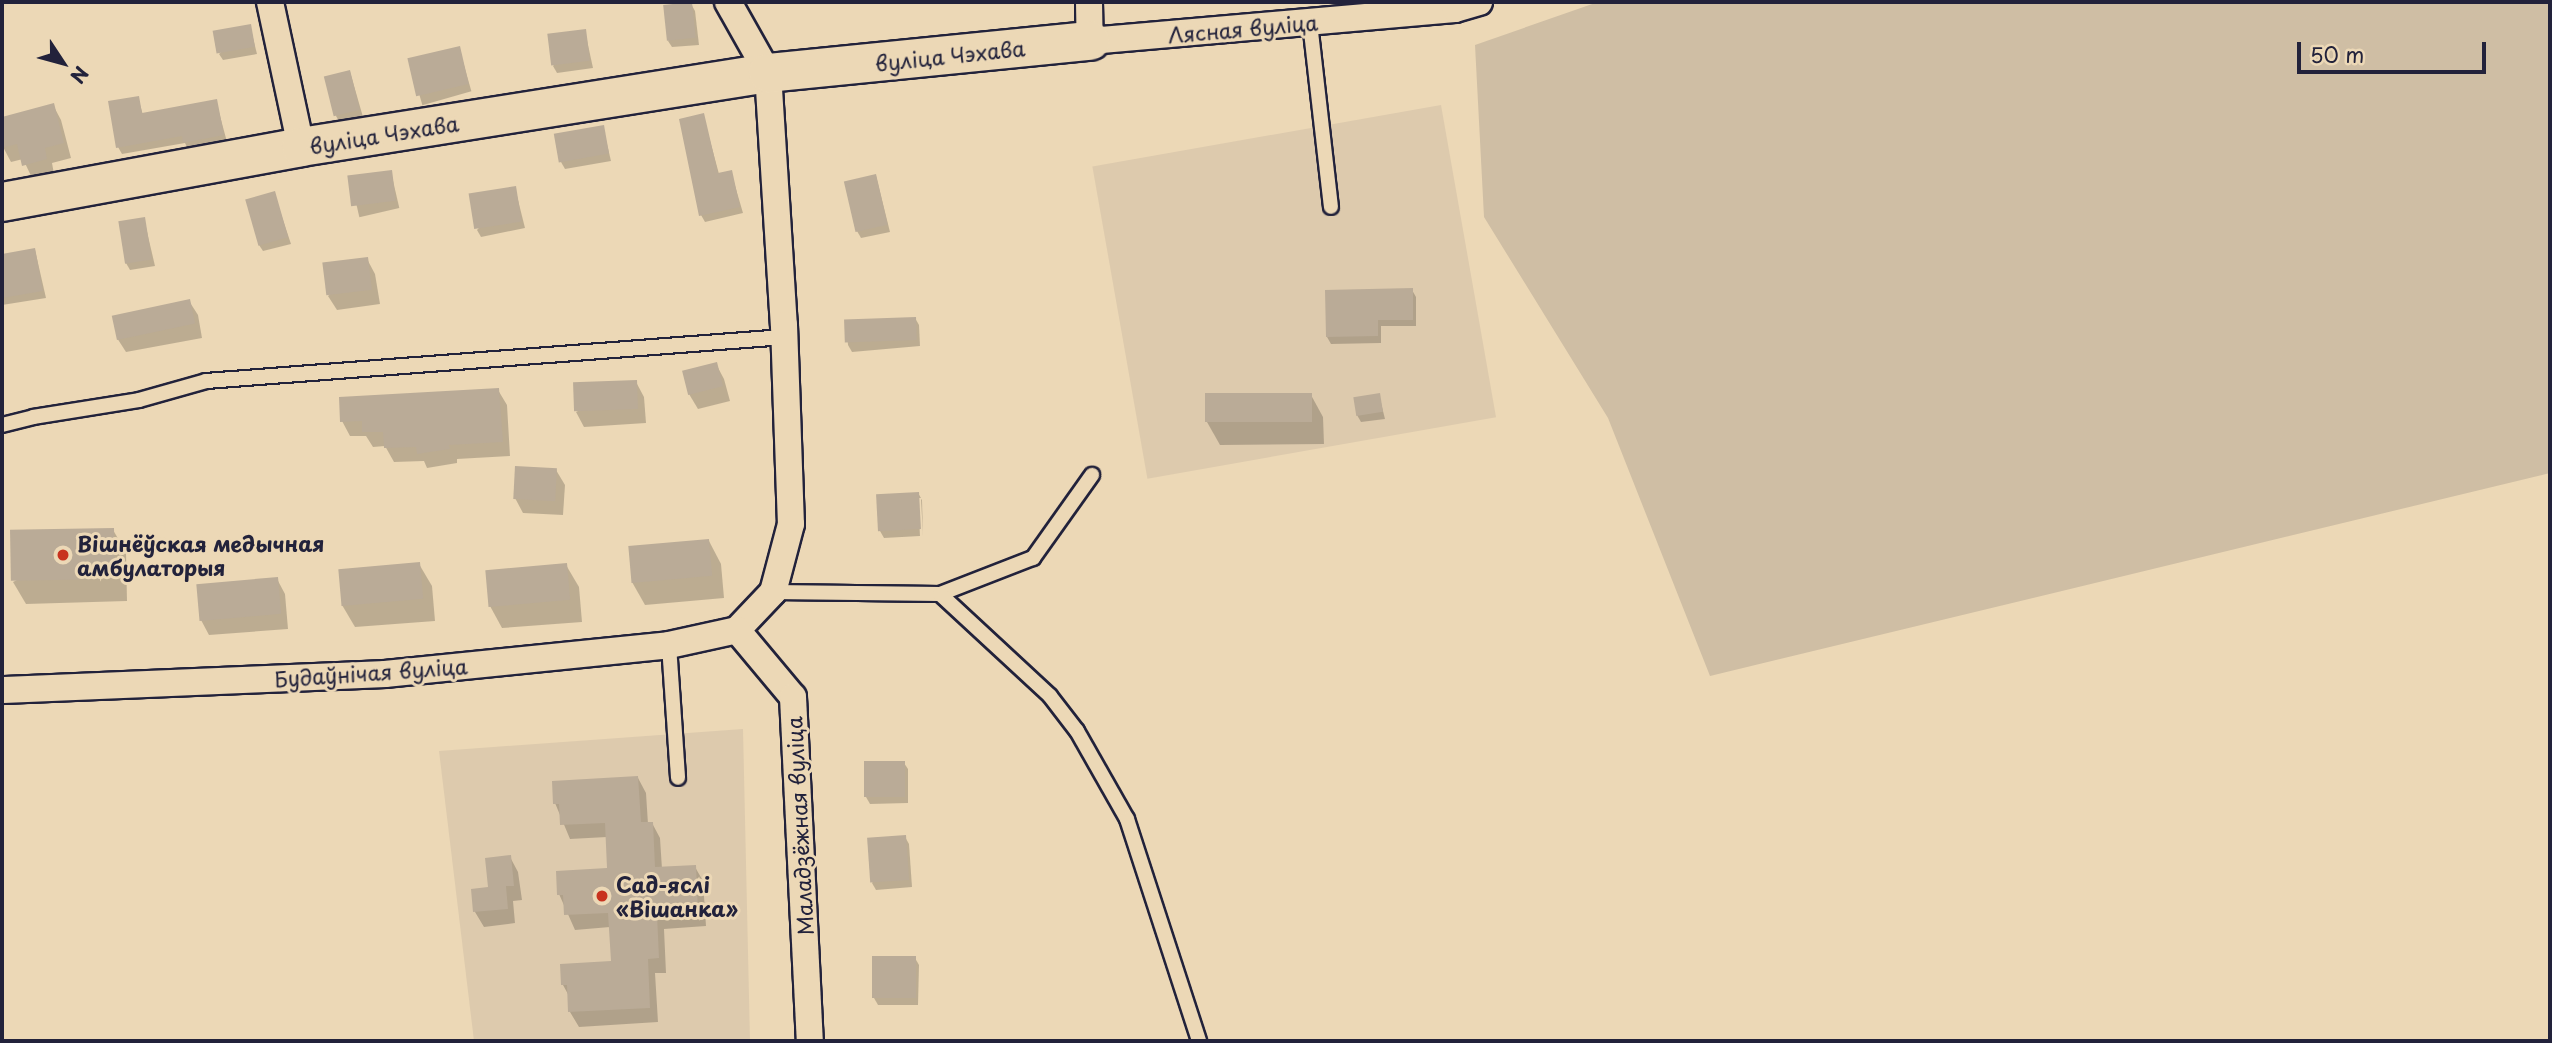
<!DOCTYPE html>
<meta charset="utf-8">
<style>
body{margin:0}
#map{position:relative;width:2552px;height:1043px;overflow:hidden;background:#ecd8b6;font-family:"Playpen Sans",sans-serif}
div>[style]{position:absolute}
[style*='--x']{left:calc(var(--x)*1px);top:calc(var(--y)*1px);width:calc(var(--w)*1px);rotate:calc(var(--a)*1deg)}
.built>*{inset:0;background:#ddcaad;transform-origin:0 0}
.green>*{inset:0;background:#cfbea4}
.shadow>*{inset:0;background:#0003;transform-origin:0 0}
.building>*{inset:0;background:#baab97;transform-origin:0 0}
.roads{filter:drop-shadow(2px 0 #22223b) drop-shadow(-2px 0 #22223b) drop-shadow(0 2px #22223b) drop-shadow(0 -2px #22223b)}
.lane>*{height:14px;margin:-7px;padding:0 7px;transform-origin:7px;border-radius:7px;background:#ecd8b6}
.street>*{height:26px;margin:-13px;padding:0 13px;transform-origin:13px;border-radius:13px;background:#ecd8b6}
.secondary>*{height:38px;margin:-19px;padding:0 19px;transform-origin:19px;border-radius:19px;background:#ecd8b6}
.dots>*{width:19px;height:19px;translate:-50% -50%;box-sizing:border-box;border:4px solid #ecd8b6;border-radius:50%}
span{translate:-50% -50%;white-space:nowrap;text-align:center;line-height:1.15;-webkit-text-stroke:6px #ecd8b6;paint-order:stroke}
.street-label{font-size:21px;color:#22223b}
.poi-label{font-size:21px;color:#22223b;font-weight:700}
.left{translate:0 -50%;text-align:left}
.frame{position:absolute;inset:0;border:4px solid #22223b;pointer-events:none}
.north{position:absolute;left:28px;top:28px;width:70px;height:70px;-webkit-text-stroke:5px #ecd8b6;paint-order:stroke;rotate:126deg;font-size:19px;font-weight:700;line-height:28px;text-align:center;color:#22223b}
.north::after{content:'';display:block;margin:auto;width:24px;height:32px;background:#22223b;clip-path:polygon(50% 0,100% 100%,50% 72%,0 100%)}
.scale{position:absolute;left:2297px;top:42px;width:189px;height:32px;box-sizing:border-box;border:4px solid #22223b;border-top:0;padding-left:9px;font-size:21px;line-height:24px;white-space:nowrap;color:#22223b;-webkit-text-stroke:5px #ecd8b6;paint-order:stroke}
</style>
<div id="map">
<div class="built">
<div style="left:1441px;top:105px;width:317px;height:354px;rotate:80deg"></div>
<div style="clip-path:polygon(743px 729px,750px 1041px,474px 1041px,439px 751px)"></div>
</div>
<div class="green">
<div style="clip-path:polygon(1598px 2px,2550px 2px,2550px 473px,1710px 676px,1608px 418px,1484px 217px,1475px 45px)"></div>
</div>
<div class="shadow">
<div style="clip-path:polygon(691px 4px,695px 11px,699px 45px,672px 47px,668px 41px)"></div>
<div style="clip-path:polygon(250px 26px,257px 54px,223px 60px,219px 54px)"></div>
<div style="clip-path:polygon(585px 31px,593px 68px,557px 73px,553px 66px)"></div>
<div style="left:459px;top:48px;width:45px;height:51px;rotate:74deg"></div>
<div style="clip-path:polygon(350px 72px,363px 117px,340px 123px,336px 116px)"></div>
<div style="clip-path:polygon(138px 98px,143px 115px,216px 101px,227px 142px,188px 149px,185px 143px,122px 154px,118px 147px)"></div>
<div style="clip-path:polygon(53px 105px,61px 120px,71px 158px,52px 163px,54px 174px,33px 180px,23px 159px,11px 162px,3px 147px,2px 118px)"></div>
<div style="clip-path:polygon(703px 115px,719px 174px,731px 172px,743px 213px,705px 222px,701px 215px)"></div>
<div style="clip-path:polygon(603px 127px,611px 161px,565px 169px,561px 162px)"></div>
<div style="left:391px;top:172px;width:37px;height:41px;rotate:77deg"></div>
<div style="clip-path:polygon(876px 176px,890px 232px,861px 238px,857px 231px)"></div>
<div style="clip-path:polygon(515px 188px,525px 228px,481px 237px,477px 230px)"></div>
<div style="clip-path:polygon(274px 193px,291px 244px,263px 251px,259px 245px)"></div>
<div style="clip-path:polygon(144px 219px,155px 266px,130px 270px,126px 263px)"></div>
<div style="clip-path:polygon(35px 250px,46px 298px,2px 305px,2px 256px)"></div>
<div style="clip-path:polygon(367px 259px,375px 274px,380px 304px,337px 310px,328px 296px)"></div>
<div style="clip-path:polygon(1412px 290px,1416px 297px,1416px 326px,1381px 326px,1381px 343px,1331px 344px,1327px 337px)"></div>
<div style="clip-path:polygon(189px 301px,198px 315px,202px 338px,126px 352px,117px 338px)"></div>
<div style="clip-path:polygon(915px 318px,919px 325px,920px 346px,852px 352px,848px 345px,846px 323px)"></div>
<div style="clip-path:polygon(716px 364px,724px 379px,730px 401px,698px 409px,689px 394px)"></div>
<div style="clip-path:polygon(636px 382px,644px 397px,646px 423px,584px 427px,576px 412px)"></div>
<div style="clip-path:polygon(498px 390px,507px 405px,510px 456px,457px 459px,457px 463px,427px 468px,424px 461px,394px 462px,385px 446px,373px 447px,366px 436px,350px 436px,342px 421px)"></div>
<div style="clip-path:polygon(1311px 395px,1323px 417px,1324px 444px,1220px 445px,1207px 422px)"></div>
<div style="clip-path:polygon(1379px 395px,1385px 419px,1361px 422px,1357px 415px)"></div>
<div style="clip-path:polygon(556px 470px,565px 485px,563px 515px,523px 513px,515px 498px)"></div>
<div style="clip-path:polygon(918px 493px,921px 498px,918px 498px,920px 536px,884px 538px,880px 531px)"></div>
<div style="clip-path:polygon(921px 499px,922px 500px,923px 536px)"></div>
<div style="clip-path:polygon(113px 530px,126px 552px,127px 601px,26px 604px,13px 582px)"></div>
<div style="clip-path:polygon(709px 541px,721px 564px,724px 598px,645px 605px,632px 582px)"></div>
<div style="clip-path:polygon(419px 564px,432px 586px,435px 621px,355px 627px,342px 605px)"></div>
<div style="clip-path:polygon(566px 565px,579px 587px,582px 622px,502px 628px,490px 606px)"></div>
<div style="clip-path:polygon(277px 579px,285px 594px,288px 629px,209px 635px,201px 620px)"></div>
<div style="clip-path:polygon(904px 763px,908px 769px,908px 803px,870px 804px,866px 797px)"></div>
<div style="clip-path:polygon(638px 778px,646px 793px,648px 824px,652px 823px,660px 838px,662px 869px,695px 867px,703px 881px,706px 926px,664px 929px,666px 973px,655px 973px,658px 1022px,579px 1027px,570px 1012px,569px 996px,563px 985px,612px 963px,610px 927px,575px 930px,559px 894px,609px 870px,607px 837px,570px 839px,555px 803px)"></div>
<div style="clip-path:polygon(905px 837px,909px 844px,912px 887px,876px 890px,872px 883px)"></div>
<div style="clip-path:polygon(510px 857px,518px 872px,522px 900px,513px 901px,515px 923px,484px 927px,475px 912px,473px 890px,490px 888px)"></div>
<div style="clip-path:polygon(915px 958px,919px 965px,918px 1005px,878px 1005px,874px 998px)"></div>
</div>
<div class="building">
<div style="left:692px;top:2px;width:36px;height:29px;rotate:84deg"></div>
<div style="left:251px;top:24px;width:23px;height:39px;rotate:80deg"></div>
<div style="left:586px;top:29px;width:32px;height:39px;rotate:83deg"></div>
<div style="left:460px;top:46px;width:39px;height:54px;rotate:77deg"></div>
<div style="left:350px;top:70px;width:41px;height:27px;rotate:76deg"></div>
<div style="clip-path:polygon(139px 96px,142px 113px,217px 99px,224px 135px,183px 143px,182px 136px,116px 148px,108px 101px)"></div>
<div style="clip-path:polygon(54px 103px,64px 143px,45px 148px,47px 159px,22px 166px,17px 144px,2px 148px,2px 117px)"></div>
<div style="clip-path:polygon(704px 113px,718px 173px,732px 170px,740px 207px,699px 216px,679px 119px)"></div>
<div style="left:604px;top:125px;width:29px;height:51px;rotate:80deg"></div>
<div style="left:392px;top:170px;width:31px;height:45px;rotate:83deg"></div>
<div style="left:876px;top:174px;width:52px;height:33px;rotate:77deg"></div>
<div style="left:516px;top:186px;width:36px;height:48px;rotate:81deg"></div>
<div style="left:275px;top:191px;width:48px;height:31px;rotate:74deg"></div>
<div style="left:145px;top:217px;width:43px;height:27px;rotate:81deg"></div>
<div style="clip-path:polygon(35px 248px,43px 291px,2px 298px,2px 254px)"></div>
<div style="left:368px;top:257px;width:33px;height:46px;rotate:83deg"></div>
<div style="clip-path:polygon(1413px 288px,1413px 320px,1378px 320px,1378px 336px,1326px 337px,1325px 290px)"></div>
<div style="left:190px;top:299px;width:25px;height:80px;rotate:78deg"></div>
<div style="left:916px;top:317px;width:23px;height:72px;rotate:88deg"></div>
<div style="left:717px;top:362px;width:25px;height:36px;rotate:76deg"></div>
<div style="left:637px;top:380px;width:29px;height:64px;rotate:88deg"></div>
<div style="clip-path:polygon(499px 388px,503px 442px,449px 445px,450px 449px,417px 454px,416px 447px,384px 448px,383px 432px,362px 432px,362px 421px,340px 422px,339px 397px)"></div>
<div style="left:1312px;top:393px;width:29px;height:107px;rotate:90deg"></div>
<div style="left:1380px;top:393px;width:19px;height:27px;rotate:81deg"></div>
<div style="left:515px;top:466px;width:42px;height:33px;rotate:3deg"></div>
<div style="left:919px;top:492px;width:37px;height:43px;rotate:87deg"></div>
<div style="left:114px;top:528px;width:51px;height:104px;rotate:89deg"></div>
<div style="left:709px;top:539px;width:37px;height:81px;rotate:85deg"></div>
<div style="left:420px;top:562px;width:37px;height:82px;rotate:85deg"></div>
<div style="left:567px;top:563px;width:37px;height:82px;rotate:85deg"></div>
<div style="left:278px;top:577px;width:37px;height:82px;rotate:85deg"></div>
<div style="left:905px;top:761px;width:36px;height:41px;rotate:90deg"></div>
<div style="clip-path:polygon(638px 776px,641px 822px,653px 822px,655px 867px,696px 865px,698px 911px,657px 914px,659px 958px,648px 959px,650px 1008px,568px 1012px,567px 985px,561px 985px,560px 964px,611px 961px,608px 913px,564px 915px,563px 895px,557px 895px,556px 871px,607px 868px,605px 823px,560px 825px,559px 804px,553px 804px,552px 781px)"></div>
<div style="left:906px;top:835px;width:45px;height:39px;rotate:86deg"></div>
<div style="clip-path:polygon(511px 855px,514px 886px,506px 886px,508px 909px,473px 912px,471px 889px,488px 887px,485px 858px)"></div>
<div style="left:872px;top:956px;width:44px;height:42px"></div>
</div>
<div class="roads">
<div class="lane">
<div style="--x:1310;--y:23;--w:185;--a:83.5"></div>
<div style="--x:2;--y:425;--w:32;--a:-14"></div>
<div style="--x:33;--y:417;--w:107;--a:-9.1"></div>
<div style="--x:139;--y:400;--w:70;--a:-15.8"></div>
<div style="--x:206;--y:381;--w:580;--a:-4.35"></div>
<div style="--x:773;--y:592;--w:167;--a:0.7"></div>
<div style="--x:940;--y:594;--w:100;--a:-21.2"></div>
<div style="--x:1033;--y:558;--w:102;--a:-54.6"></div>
<div style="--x:940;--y:594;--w:150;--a:42.8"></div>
<div style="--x:1050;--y:696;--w:44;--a:52.4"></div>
<div style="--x:1077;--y:731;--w:101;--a:60.4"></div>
<div style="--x:1127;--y:819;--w:233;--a:72"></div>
<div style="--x:669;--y:645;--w:133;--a:86.1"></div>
</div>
<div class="street">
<div style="--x:270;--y:2;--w:148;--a:77.9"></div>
<div style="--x:728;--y:2;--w:81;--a:60.6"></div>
<div style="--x:768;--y:73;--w:253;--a:86.4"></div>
<div style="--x:784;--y:325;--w:199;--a:88"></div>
<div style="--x:791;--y:524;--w:70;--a:104.8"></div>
<div style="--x:773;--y:592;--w:52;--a:133.5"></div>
<div style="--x:1089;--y:2;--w:39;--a:89"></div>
<div style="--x:1090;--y:41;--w:366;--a:-5"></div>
<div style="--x:1455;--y:9;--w:25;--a:-16"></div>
<div style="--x:737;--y:630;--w:87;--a:50.1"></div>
<div style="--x:793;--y:697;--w:344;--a:87.2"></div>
<div style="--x:2;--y:690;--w:383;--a:-2.4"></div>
<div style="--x:385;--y:674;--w:285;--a:-5.8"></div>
<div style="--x:669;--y:645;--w:70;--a:-12.4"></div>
</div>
<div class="secondary">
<div style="--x:2;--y:202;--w:304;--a:-10.4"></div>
<div style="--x:301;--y:147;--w:473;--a:-9"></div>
<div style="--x:768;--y:73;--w:324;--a:-5.7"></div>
</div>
</div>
<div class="dots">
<div style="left:63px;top:555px;background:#c8321e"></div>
<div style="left:602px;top:896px;background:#c8321e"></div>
</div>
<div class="street-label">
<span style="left:1243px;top:28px;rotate:-5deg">Лясная вуліца</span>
<span style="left:950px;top:55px;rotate:-6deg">вуліца Чэхава</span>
<span style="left:384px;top:134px;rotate:-9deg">вуліца Чэхава</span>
<span style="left:371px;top:672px;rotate:-4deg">Будаўнічая вуліца</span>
<span style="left:799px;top:826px;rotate:-93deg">Маладзёжная вуліца</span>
</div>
<div class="poi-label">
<span class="left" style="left:77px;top:555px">Вішнёўская медычная<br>амбулаторыя</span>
<span class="left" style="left:616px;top:896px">Сад-яслі<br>«Вішанка»</span>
</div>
<div class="frame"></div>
<div class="north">N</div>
<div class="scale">50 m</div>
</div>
